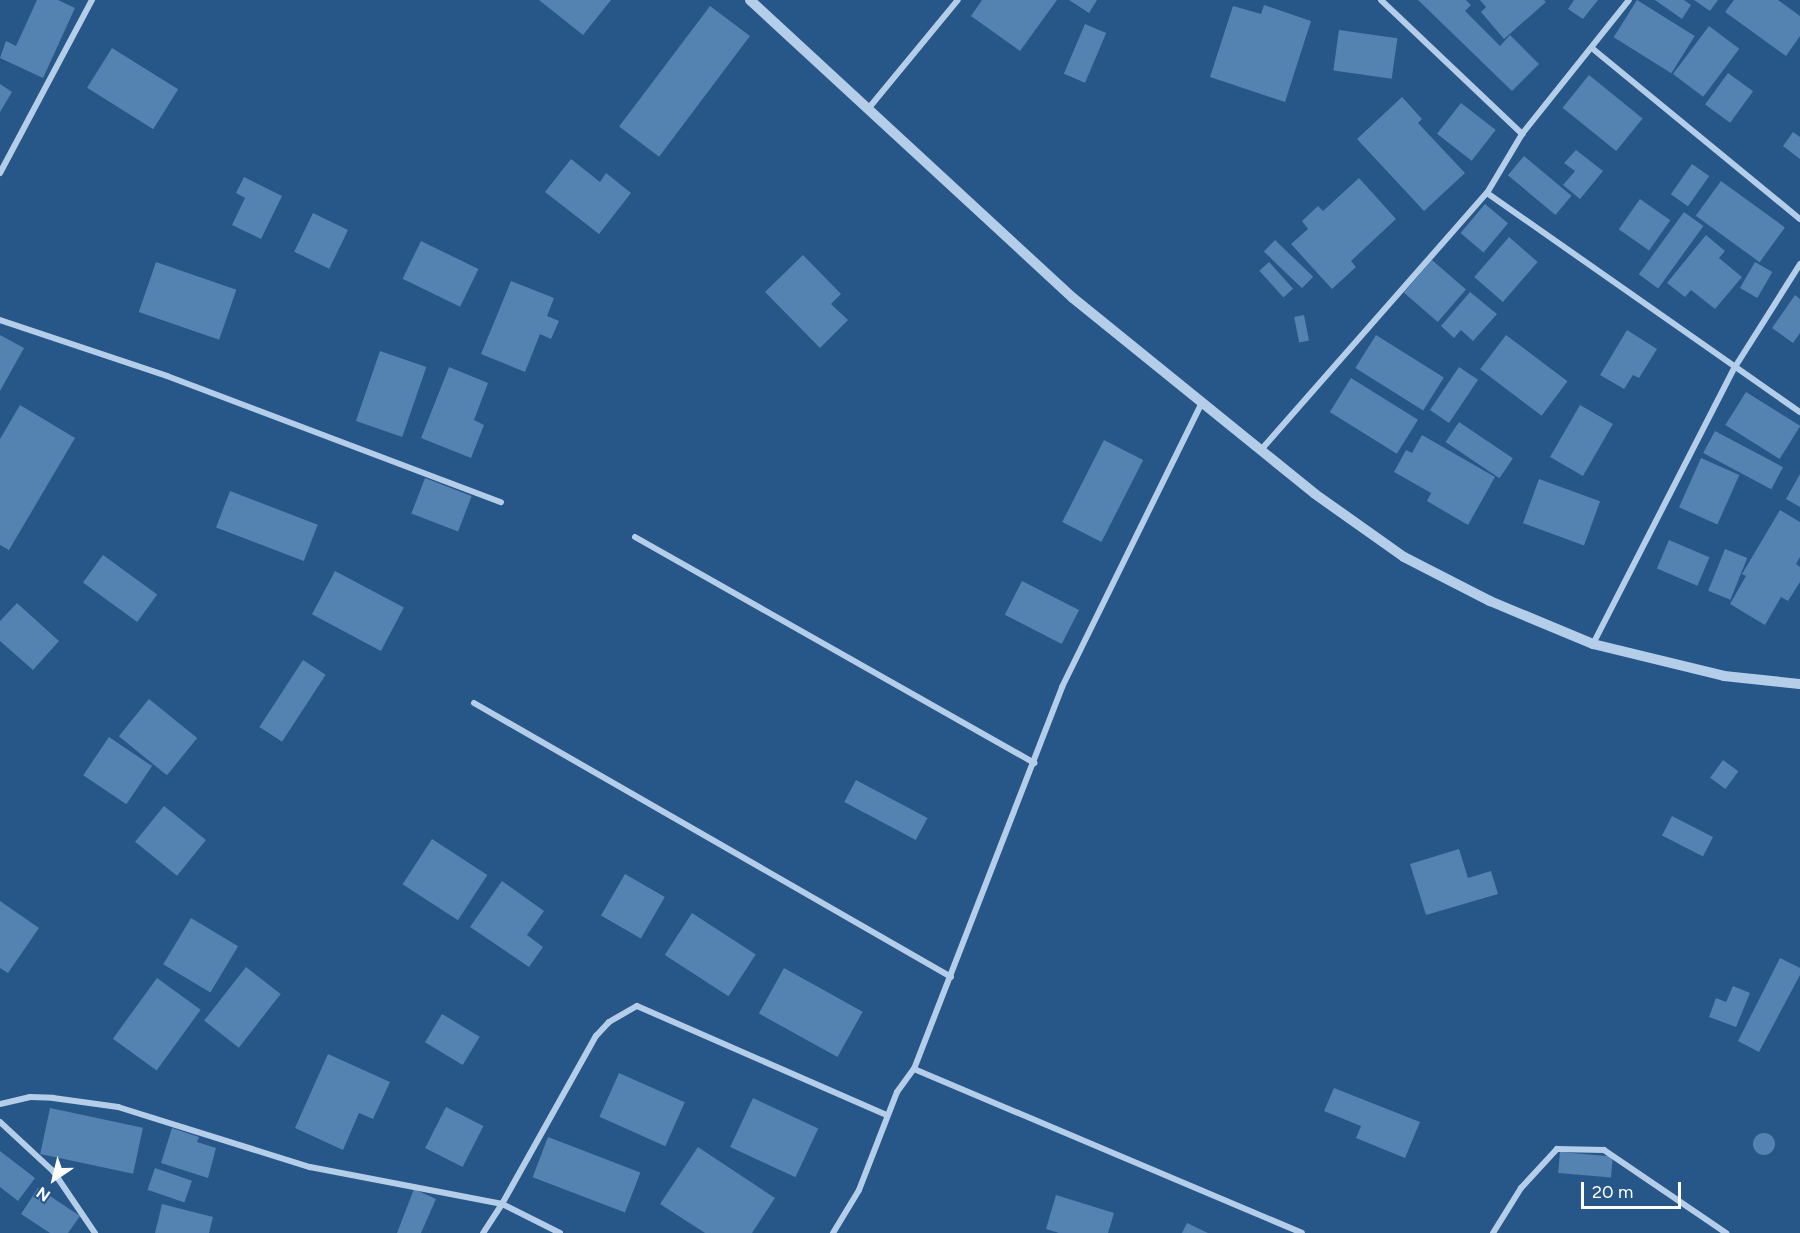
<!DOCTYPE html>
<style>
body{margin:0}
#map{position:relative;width:1800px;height:1233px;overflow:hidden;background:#275688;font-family:Figtree,sans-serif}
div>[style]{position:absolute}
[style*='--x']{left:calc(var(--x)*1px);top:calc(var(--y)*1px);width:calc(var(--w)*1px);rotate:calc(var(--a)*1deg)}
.building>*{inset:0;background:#5482b1;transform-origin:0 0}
.round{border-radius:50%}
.minor>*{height:6px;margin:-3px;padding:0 3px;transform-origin:3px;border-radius:3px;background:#b4cee9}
.tertiary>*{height:10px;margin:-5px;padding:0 5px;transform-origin:5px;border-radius:5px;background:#b4cee9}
span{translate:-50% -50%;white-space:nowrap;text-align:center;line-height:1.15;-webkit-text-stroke:5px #275688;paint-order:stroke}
.north{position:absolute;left:24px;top:1149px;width:60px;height:60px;-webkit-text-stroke:4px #275688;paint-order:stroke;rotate:215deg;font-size:16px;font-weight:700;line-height:24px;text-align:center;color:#fff}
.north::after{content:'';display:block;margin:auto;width:21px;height:27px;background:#fff;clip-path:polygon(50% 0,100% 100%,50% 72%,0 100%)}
.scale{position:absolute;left:1581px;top:1182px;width:100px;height:27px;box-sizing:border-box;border:3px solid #fff;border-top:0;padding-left:8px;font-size:18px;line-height:21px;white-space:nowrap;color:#fff;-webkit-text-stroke:4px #275688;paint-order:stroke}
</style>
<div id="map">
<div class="building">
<div style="clip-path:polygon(37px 0,58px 0,75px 8px,43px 78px,0 58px,6px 41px,16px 46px)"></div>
<div style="clip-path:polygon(539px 0,611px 0,583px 35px)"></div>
<div style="clip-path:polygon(982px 0,1057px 0,1020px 51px,971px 16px)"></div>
<div style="clip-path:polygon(1069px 0,1097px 0,1089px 13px)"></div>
<div style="clip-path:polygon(1418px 0,1466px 0,1471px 5px,1465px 11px,1500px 46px,1510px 35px,1539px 64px,1512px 91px)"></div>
<div style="clip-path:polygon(1480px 0,1544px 0,1546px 2px,1504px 39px,1481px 12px,1486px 7px)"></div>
<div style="clip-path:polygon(1574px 0,1598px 0,1583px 19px,1568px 9px)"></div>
<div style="left:1637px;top:0;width:68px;height:44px;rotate:32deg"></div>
<div style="clip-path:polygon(1655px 0,1684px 0,1691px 5px,1682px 19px)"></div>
<div style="clip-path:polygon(1694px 0,1718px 0,1710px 11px)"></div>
<div style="clip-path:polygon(1734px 0,1778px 0,1800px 16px,1800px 36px,1786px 56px,1725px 12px)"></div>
<div style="clip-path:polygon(1264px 5px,1311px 21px,1285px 102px,1210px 77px,1233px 6px,1261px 14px)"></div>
<div style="left:710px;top:6px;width:50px;height:151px;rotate:37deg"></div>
<div style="left:1085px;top:24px;width:23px;height:54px;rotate:23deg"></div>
<div style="left:1709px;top:26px;width:38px;height:60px;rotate:37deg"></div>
<div style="left:1339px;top:30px;width:59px;height:41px;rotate:8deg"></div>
<div style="left:112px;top:48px;width:78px;height:47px;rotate:32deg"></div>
<div style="left:1728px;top:73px;width:31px;height:39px;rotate:36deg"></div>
<div style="left:1589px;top:75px;width:69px;height:42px;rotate:39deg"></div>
<div style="clip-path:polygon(0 84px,12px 92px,0 112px)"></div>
<div style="clip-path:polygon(1402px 97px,1422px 119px,1418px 123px,1465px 173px,1424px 211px,1357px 139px)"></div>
<div style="left:1461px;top:103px;width:44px;height:39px;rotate:38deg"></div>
<div style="clip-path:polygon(1793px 132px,1800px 137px,1800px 159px,1783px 146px)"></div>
<div style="clip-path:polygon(1576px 150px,1603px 171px,1580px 199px,1563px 185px,1575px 171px,1564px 163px)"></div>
<div style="left:1524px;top:156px;width:62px;height:25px;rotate:40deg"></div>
<div style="clip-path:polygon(571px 159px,600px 182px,606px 173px,631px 193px,599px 234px,545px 192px)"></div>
<div style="left:1692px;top:164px;width:21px;height:37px;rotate:35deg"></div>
<div style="clip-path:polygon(244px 177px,282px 196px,261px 239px,232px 225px,245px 198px,236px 193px)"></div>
<div style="clip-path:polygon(1359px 178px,1396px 219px,1351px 261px,1356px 267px,1332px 289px,1291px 244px,1308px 229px,1302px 221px,1318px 206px,1323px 211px)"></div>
<div style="left:1721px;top:181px;width:79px;height:43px;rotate:36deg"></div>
<div style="left:1640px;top:199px;width:37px;height:37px;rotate:35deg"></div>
<div style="left:1485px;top:204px;width:30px;height:38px;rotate:40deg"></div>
<div style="left:1684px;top:212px;width:24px;height:77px;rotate:36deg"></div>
<div style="left:313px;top:213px;width:39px;height:43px;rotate:26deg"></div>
<div style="clip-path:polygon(1706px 235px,1725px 251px,1719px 258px,1742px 277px,1715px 309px,1691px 290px,1685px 297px,1667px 283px)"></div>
<div style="left:1509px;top:237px;width:38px;height:53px;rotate:41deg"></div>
<div style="left:1275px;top:240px;width:53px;height:16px;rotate:44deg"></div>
<div style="left:421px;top:241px;width:64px;height:42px;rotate:26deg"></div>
<div style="clip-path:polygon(803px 255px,841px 294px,831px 304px,848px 320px,820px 348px,765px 292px)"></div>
<div style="left:1432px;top:260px;width:45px;height:43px;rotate:41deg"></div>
<div style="left:156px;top:262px;width:85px;height:53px;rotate:19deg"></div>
<div style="left:1269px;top:262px;width:36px;height:13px;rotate:48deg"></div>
<div style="left:1755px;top:262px;width:20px;height:30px;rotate:30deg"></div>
<div style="clip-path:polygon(511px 281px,554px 298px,547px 316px,559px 321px,551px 339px,540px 334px,525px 372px,481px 354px)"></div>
<div style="clip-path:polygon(1470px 292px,1497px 314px,1473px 341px,1461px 330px,1454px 338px,1441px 326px)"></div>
<div style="clip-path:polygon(1795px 295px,1800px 299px,1800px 333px,1793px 343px,1772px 328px)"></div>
<div style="left:1304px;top:315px;width:26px;height:10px;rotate:79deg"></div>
<div style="clip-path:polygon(1627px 330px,1657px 349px,1639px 378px,1633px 375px,1624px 389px,1600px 375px)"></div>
<div style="clip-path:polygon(0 335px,24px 348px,0 391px)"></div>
<div style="left:1376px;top:335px;width:80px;height:39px;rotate:32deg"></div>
<div style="left:1506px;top:335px;width:77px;height:43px;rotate:37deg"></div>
<div style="left:380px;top:351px;width:49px;height:74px;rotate:19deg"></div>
<div style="clip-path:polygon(449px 367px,488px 383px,474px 420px,484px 425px,471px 458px,421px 438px)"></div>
<div style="left:1459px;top:367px;width:23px;height:52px;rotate:34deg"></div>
<div style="left:1351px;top:378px;width:79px;height:40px;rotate:32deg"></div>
<div style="left:1746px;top:392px;width:64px;height:39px;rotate:32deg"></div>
<div style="clip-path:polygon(20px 405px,75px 438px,9px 550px,0 545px,0 439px)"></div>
<div style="left:1580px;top:405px;width:38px;height:60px;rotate:30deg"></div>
<div style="left:1459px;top:422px;width:65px;height:24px;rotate:34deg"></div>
<div style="left:1715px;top:431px;width:77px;height:25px;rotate:28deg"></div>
<div style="clip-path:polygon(1422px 435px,1495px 477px,1468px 525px,1427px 501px,1431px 493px,1394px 472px,1406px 450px,1412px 453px)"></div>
<div style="left:1104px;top:440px;width:44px;height:92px;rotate:27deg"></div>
<div style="left:1701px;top:458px;width:42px;height:54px;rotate:24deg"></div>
<div style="clip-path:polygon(1800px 474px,1800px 507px,1786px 499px)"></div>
<div style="left:425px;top:478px;width:50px;height:38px;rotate:21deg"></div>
<div style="left:1539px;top:479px;width:65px;height:47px;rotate:20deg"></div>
<div style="left:230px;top:491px;width:94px;height:39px;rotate:21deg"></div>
<div style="clip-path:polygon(1780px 510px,1800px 522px,1800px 557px,1796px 564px,1800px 567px,1800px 582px,1788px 601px,1781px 597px,1765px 625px,1730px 604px,1746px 576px,1742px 574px)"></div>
<div style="left:1669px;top:540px;width:44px;height:31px;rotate:23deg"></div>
<div style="left:1725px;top:549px;width:24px;height:45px;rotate:22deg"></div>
<div style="left:103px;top:555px;width:67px;height:34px;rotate:36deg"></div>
<div style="left:335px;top:571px;width:78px;height:49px;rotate:28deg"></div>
<div style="left:1022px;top:581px;width:64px;height:38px;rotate:27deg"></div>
<div style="clip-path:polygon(17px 603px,59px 641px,33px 670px,0 641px,0 621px)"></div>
<div style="left:303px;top:660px;width:27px;height:80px;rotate:33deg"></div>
<div style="left:149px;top:699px;width:62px;height:48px;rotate:39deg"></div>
<div style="left:109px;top:737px;width:52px;height:46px;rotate:34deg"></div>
<div style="left:1723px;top:760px;width:19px;height:22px;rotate:36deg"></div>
<div style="left:856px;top:780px;width:81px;height:25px;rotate:28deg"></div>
<div style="left:164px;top:806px;width:54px;height:46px;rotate:39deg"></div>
<div style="left:1672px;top:816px;width:46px;height:22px;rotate:27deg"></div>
<div style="left:432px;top:839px;width:66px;height:54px;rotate:33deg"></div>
<div style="clip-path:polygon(1459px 849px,1468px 878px,1491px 871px,1498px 894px,1426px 915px,1410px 864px)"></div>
<div style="left:625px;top:874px;width:46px;height:48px;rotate:30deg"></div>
<div style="clip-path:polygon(502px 881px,544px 911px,527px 935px,543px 947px,529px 967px,470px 927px)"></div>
<div style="clip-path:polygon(0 901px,39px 928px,8px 973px,0 968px)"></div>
<div style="left:692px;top:913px;width:76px;height:50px;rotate:33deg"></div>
<div style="left:191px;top:918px;width:55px;height:54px;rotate:31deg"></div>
<div style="clip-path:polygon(1780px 958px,1800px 968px,1800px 975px,1759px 1052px,1738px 1041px)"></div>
<div style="left:246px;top:967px;width:44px;height:68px;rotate:38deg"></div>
<div style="left:784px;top:968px;width:90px;height:52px;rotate:29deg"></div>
<div style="left:157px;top:978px;width:54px;height:75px;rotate:36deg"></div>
<div style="clip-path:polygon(1733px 986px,1750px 993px,1736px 1027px,1709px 1017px,1716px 998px,1726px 1002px)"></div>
<div style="left:442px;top:1014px;width:44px;height:33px;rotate:31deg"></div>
<div style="clip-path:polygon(328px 1054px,390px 1082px,373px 1119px,359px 1113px,343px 1150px,295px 1128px)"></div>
<div style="left:619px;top:1073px;width:72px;height:48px;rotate:24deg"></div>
<div style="clip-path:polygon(1334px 1088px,1420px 1122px,1405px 1158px,1356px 1138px,1361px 1126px,1324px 1111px)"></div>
<div style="left:753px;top:1098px;width:72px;height:54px;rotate:25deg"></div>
<div style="left:446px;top:1107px;width:42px;height:46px;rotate:27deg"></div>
<div style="left:50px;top:1108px;width:95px;height:47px;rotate:12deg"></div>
<div style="clip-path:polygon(172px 1128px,199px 1137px,197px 1142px,216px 1148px,208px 1178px,161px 1163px)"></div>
<div class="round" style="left:1753px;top:1133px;width:22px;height:22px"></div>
<div style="left:548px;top:1137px;width:99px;height:43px;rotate:21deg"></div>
<div style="clip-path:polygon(698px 1147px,775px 1198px,752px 1233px,705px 1233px,660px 1204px)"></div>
<div style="clip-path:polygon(0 1151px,35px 1178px,18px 1201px,0 1187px)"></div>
<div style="left:1560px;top:1152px;width:53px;height:21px;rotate:5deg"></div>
<div style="left:155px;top:1168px;width:39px;height:23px;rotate:19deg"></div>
<div style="clip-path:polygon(38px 1188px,80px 1216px,68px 1233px,50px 1233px,21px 1214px)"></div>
<div style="clip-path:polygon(414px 1189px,436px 1199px,421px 1233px,397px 1233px)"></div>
<div style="clip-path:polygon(1056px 1195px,1114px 1213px,1108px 1233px,1059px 1233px,1046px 1229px)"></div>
<div style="clip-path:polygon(162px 1204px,213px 1217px,209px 1233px,155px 1233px)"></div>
<div style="clip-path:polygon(1187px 1223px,1208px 1233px,1182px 1233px)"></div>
</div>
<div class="minor">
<div style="--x:1381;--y:0;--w:195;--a:43.5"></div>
<div style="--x:1593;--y:49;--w:268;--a:39.4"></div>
<div style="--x:868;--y:109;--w:141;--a:-50.5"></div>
<div style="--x:0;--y:173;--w:196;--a:-62"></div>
<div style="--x:1487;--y:193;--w:382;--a:35"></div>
<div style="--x:0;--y:320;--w:176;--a:18.5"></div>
<div style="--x:167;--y:376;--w:357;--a:20.7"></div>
<div style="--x:1260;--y:451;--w:344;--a:-48.7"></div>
<div style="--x:1487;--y:193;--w:69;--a:-59.3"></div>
<div style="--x:1522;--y:134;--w:171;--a:-51.4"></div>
<div style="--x:635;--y:537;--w:459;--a:29.5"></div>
<div style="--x:1593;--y:644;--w:311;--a:-62.9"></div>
<div style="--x:1735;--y:367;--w:122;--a:-57.7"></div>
<div style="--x:474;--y:703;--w:550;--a:29.87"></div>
<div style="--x:914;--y:1069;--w:421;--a:22.9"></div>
<div style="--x:0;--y:1104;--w:31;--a:-13"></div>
<div style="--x:30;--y:1097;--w:23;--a:2"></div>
<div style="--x:53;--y:1098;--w:66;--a:7.9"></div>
<div style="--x:118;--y:1107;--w:201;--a:17.4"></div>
<div style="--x:310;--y:1167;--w:196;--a:10.9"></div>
<div style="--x:502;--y:1204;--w:35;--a:123"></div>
<div style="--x:0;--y:1122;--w:72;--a:42.8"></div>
<div style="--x:53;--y:1171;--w:75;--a:55.9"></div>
<div style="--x:560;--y:1233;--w:65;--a:-153.4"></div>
<div style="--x:502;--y:1204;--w:193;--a:-60.8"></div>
<div style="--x:596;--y:1036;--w:19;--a:-47"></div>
<div style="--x:609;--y:1022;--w:32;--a:-30"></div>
<div style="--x:637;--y:1006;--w:273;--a:23.6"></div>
<div style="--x:833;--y:1233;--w:50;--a:-58.8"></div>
<div style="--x:859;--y:1190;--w:105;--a:-68.8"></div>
<div style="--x:897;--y:1092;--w:29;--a:-54"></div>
<div style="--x:914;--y:1069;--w:410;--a:-68.8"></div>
<div style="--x:1062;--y:687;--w:318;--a:-63.8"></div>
<div style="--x:1493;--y:1233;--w:53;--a:-58.1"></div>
<div style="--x:1521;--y:1188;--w:53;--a:-47.3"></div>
<div style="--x:1557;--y:1149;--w:47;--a:1.2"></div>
<div style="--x:1604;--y:1150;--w:148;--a:34.2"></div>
</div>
<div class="tertiary">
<div style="--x:750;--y:0;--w:439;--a:42.7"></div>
<div style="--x:1073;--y:298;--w:311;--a:39"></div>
<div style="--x:1315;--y:494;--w:109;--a:35.3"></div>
<div style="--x:1404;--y:557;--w:97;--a:27.1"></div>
<div style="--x:1490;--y:601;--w:112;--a:22.7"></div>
<div style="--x:1593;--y:644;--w:135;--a:13.7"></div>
<div style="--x:1724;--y:676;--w:76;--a:6"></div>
</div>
<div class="north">N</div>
<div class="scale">20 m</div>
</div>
